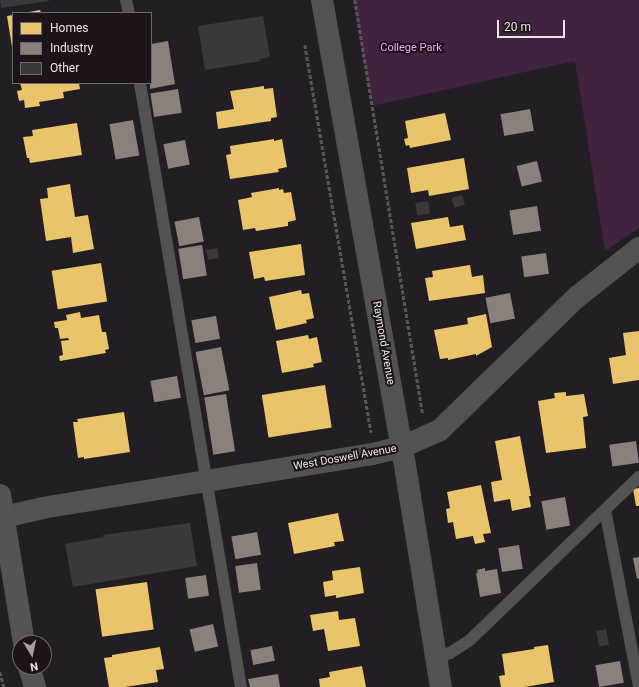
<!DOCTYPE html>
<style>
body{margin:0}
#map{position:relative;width:639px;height:687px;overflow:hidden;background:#231e23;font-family:Roboto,sans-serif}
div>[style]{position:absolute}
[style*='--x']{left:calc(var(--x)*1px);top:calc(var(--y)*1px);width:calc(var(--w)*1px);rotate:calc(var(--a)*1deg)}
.green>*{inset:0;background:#3f233f}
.homes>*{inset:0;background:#e9c46a;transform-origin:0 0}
.industry>*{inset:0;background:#8a817c;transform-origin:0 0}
.building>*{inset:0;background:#3c373c;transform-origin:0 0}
.path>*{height:2.5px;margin-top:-1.25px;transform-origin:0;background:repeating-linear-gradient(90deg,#585658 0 4px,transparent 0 6px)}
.service>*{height:12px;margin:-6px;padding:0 6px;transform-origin:6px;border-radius:6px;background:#525252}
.minor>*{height:22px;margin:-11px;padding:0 11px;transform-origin:11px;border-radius:11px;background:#525252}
.secondary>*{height:22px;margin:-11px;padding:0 11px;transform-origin:11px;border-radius:11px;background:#535453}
span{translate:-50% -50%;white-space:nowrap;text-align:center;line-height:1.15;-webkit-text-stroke:4px #1c131b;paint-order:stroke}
.park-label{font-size:11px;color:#efa6ef}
.street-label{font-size:11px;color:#eae4ea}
.legend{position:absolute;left:12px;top:12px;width:140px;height:72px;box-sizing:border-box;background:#1c131b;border:1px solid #6e676e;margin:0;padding:5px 7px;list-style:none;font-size:12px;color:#eae4ea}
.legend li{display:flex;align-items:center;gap:8px;height:20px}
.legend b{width:20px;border:1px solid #6e676e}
.north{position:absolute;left:12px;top:635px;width:40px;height:40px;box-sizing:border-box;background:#1c131b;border:1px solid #6e676e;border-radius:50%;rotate:170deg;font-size:11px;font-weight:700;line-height:16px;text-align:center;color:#eae4ea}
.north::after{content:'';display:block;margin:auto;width:14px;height:18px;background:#a49fa4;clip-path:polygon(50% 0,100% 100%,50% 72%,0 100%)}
.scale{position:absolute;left:497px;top:20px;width:68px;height:18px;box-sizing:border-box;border:2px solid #eae4ea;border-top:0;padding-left:5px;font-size:12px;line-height:14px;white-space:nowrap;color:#eae4ea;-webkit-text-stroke:3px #1c131b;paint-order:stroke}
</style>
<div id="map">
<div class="green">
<div style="clip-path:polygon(353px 0,639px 0,639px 228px,605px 251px,575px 61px,372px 106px)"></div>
</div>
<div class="homes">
<div style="clip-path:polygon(40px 10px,41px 13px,29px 13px,29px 12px)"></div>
<div style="clip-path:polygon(13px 15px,13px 47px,12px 47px,7px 16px)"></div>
<div style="clip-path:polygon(20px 83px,79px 83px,80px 89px,63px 92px,64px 98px,39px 102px,40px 106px,25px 108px,24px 100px,19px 101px,17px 91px,22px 90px)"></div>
<div style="clip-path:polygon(264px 86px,264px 89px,273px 88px,277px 117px,271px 118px,271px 121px,218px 129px,216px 112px,234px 109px,230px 91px)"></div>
<div style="clip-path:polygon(445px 113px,451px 140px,410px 148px,409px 145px,406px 146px,404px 139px,408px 138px,405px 121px)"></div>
<div style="clip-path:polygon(77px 123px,82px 155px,30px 163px,29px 158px,27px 158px,23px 137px,33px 136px,32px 130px)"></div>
<div style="clip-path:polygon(274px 139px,274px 141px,282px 139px,287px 167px,278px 169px,279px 172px,230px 179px,226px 155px,231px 154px,230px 146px)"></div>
<div style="clip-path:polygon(464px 158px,469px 189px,429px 196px,428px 190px,411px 193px,407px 168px)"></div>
<div style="clip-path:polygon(70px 184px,75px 217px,88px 215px,94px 249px,73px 253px,71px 237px,46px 241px,40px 199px,48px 198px,47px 188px)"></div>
<div style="clip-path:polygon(279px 188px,279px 190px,283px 189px,284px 193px,291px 192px,296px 220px,288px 222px,288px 226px,256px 231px,255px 228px,243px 230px,238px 200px,252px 197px,251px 193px)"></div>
<div style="clip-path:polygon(448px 217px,450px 227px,463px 225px,466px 240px,416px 249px,411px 223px)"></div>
<div style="clip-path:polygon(301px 244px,305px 275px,265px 281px,264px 277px,254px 279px,249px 252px)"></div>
<div style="left:101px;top:263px;width:39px;height:50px;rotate:81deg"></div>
<div style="clip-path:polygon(470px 265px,472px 277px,483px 275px,485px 293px,429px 301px,425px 278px,433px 277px,432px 271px)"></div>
<div style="clip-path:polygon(301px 290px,302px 294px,309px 293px,314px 318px,306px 320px,307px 323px,276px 330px,269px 297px)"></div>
<div style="clip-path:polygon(80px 312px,81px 318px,99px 315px,102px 332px,106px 332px,109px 349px,105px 350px,106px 353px,60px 361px,59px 356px,63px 355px,61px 341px,69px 340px,68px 338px,60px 339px,58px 328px,55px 328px,54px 322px,67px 320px,66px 315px)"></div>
<div style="clip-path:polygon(486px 314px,492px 347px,476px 356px,476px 354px,448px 360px,448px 358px,440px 359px,434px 330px,468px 324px,467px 318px)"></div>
<div style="clip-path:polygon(639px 331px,639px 380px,613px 384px,609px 358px,626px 355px,623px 333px)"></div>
<div style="clip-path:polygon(308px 335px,309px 339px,317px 337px,322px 362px,313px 364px,314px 367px,282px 373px,276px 341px)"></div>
<div style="left:325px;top:385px;width:43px;height:64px;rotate:81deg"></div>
<div style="clip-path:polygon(566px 392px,566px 396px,584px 394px,588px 416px,583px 417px,586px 448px,546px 453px,538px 401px,555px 398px,554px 393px)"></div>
<div style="clip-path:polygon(124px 412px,130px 452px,84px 459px,84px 457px,78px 458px,73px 422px,78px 422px,77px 419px)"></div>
<div style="clip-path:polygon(520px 436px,531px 496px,529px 496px,531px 507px,512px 511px,510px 499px,494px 502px,491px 482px,502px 480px,495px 441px)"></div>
<div style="clip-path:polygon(481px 485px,491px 533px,483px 534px,485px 542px,475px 544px,473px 536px,456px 539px,453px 522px,448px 523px,446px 509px,450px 508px,447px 492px)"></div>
<div style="clip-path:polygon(639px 488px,639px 506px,636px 506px,633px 489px)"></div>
<div style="clip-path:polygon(338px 513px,344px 541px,334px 542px,335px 546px,294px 554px,288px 523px)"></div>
<div style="clip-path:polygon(360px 567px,364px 593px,336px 598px,336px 595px,325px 597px,323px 582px,333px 580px,332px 571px)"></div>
<div style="left:147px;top:582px;width:48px;height:52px;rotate:82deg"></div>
<div style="clip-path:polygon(338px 611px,339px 620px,355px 618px,360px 646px,328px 651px,324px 629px,313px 631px,310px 615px)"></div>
<div style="clip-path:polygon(548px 645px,554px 682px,525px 687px,501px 687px,499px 676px,505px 675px,502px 654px,534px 649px,534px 647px)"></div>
<div style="clip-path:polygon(160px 647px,164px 669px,156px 670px,158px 682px,125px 687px,109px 687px,104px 658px,112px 657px,112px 655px)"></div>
<div style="clip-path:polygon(362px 666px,366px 687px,320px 687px,319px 679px,330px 677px,329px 672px)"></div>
</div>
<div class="industry">
<div style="clip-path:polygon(168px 41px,175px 84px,150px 89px,151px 44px)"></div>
<div style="left:178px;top:89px;width:24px;height:28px;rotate:81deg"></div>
<div style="left:530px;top:109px;width:22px;height:30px;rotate:80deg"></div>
<div style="left:133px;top:120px;width:36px;height:24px;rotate:80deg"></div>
<div style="left:185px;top:140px;width:25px;height:22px;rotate:79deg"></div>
<div style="left:537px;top:161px;width:21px;height:21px;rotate:76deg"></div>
<div style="left:537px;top:206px;width:25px;height:28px;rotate:81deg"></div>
<div style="left:199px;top:217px;width:25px;height:25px;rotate:79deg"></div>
<div style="left:202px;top:245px;width:31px;height:24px;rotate:81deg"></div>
<div style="left:546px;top:253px;width:21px;height:25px;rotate:82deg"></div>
<div style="left:510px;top:293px;width:26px;height:25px;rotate:79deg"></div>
<div style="left:216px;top:316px;width:23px;height:25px;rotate:80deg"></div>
<div style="left:221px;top:347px;width:44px;height:26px;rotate:79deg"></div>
<div style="left:177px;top:376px;width:22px;height:27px;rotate:80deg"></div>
<div style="left:226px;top:394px;width:58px;height:22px;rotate:81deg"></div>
<div style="left:636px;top:441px;width:22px;height:27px;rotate:82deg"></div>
<div style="left:565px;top:497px;width:29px;height:24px;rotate:80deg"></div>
<div style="left:257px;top:532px;width:23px;height:26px;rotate:80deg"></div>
<div style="left:519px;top:545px;width:24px;height:21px;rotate:81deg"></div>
<div style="clip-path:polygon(639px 557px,639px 578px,637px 579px,633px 558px)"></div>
<div style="left:257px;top:563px;width:27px;height:22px;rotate:82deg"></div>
<div style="clip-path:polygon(485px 568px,485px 571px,497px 569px,501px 593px,480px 597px,476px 573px,478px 573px,477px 570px)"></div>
<div style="left:206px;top:575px;width:21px;height:21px;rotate:82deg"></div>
<div style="left:213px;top:624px;width:23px;height:24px;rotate:77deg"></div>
<div style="left:272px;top:646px;width:15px;height:22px;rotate:79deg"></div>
<div style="left:620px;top:661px;width:22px;height:25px;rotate:80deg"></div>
<div style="clip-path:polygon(278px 674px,280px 687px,250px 687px,248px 679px)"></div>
</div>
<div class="building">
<div style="clip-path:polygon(0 0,49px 0,49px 1px,1px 8px)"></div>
<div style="clip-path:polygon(263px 16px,270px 57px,260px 59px,261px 61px,205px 70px,198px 26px)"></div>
<div style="left:462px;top:195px;width:10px;height:11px;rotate:73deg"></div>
<div style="left:428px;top:201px;width:13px;height:13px;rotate:81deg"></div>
<div style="left:217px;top:248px;width:10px;height:11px;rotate:79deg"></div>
<div style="clip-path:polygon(190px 523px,197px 566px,73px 587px,65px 544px,103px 537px,103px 535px)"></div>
<div style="left:606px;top:629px;width:16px;height:10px;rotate:79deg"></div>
</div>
<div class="path">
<div style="--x:355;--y:0;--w:420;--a:80.7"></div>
<div style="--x:305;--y:45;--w:393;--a:80.3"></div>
<div style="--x:0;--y:672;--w:16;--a:75"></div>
</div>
<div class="service">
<div style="--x:126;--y:0;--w:13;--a:77"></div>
<div style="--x:140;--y:83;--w:612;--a:80.51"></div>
<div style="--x:605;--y:510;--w:180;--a:79.1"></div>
<div style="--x:436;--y:657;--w:15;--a:-16"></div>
<div style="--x:450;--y:653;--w:24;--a:-33"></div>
<div style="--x:470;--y:640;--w:235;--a:-44"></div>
</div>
<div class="minor">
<div style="--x:322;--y:0;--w:454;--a:79.9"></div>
<div style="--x:402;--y:447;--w:243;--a:80.8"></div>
<div style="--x:4;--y:517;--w:39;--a:-13"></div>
<div style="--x:42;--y:508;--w:334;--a:-9.3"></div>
<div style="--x:372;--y:454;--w:31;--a:-13"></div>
<div style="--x:402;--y:447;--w:42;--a:-24.1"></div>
<div style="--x:440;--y:430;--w:191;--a:-44.2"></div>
<div style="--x:577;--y:297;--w:79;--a:-38.3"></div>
</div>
<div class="secondary">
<div style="--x:0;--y:495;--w:150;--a:80.8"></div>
<div style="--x:29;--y:667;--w:21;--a:73"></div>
</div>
<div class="park-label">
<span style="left:411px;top:48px">College Park</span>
</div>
<div class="street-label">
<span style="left:383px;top:343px;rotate:80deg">Raymond Avenue</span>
<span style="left:345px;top:458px;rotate:-10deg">West Doswell Avenue</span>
</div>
<ul class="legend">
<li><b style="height:11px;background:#e9c46a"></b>Homes</li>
<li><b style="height:11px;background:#8a817c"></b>Industry</li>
<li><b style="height:11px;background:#3c373c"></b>Other</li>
</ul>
<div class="north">N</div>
<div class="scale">20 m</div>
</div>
